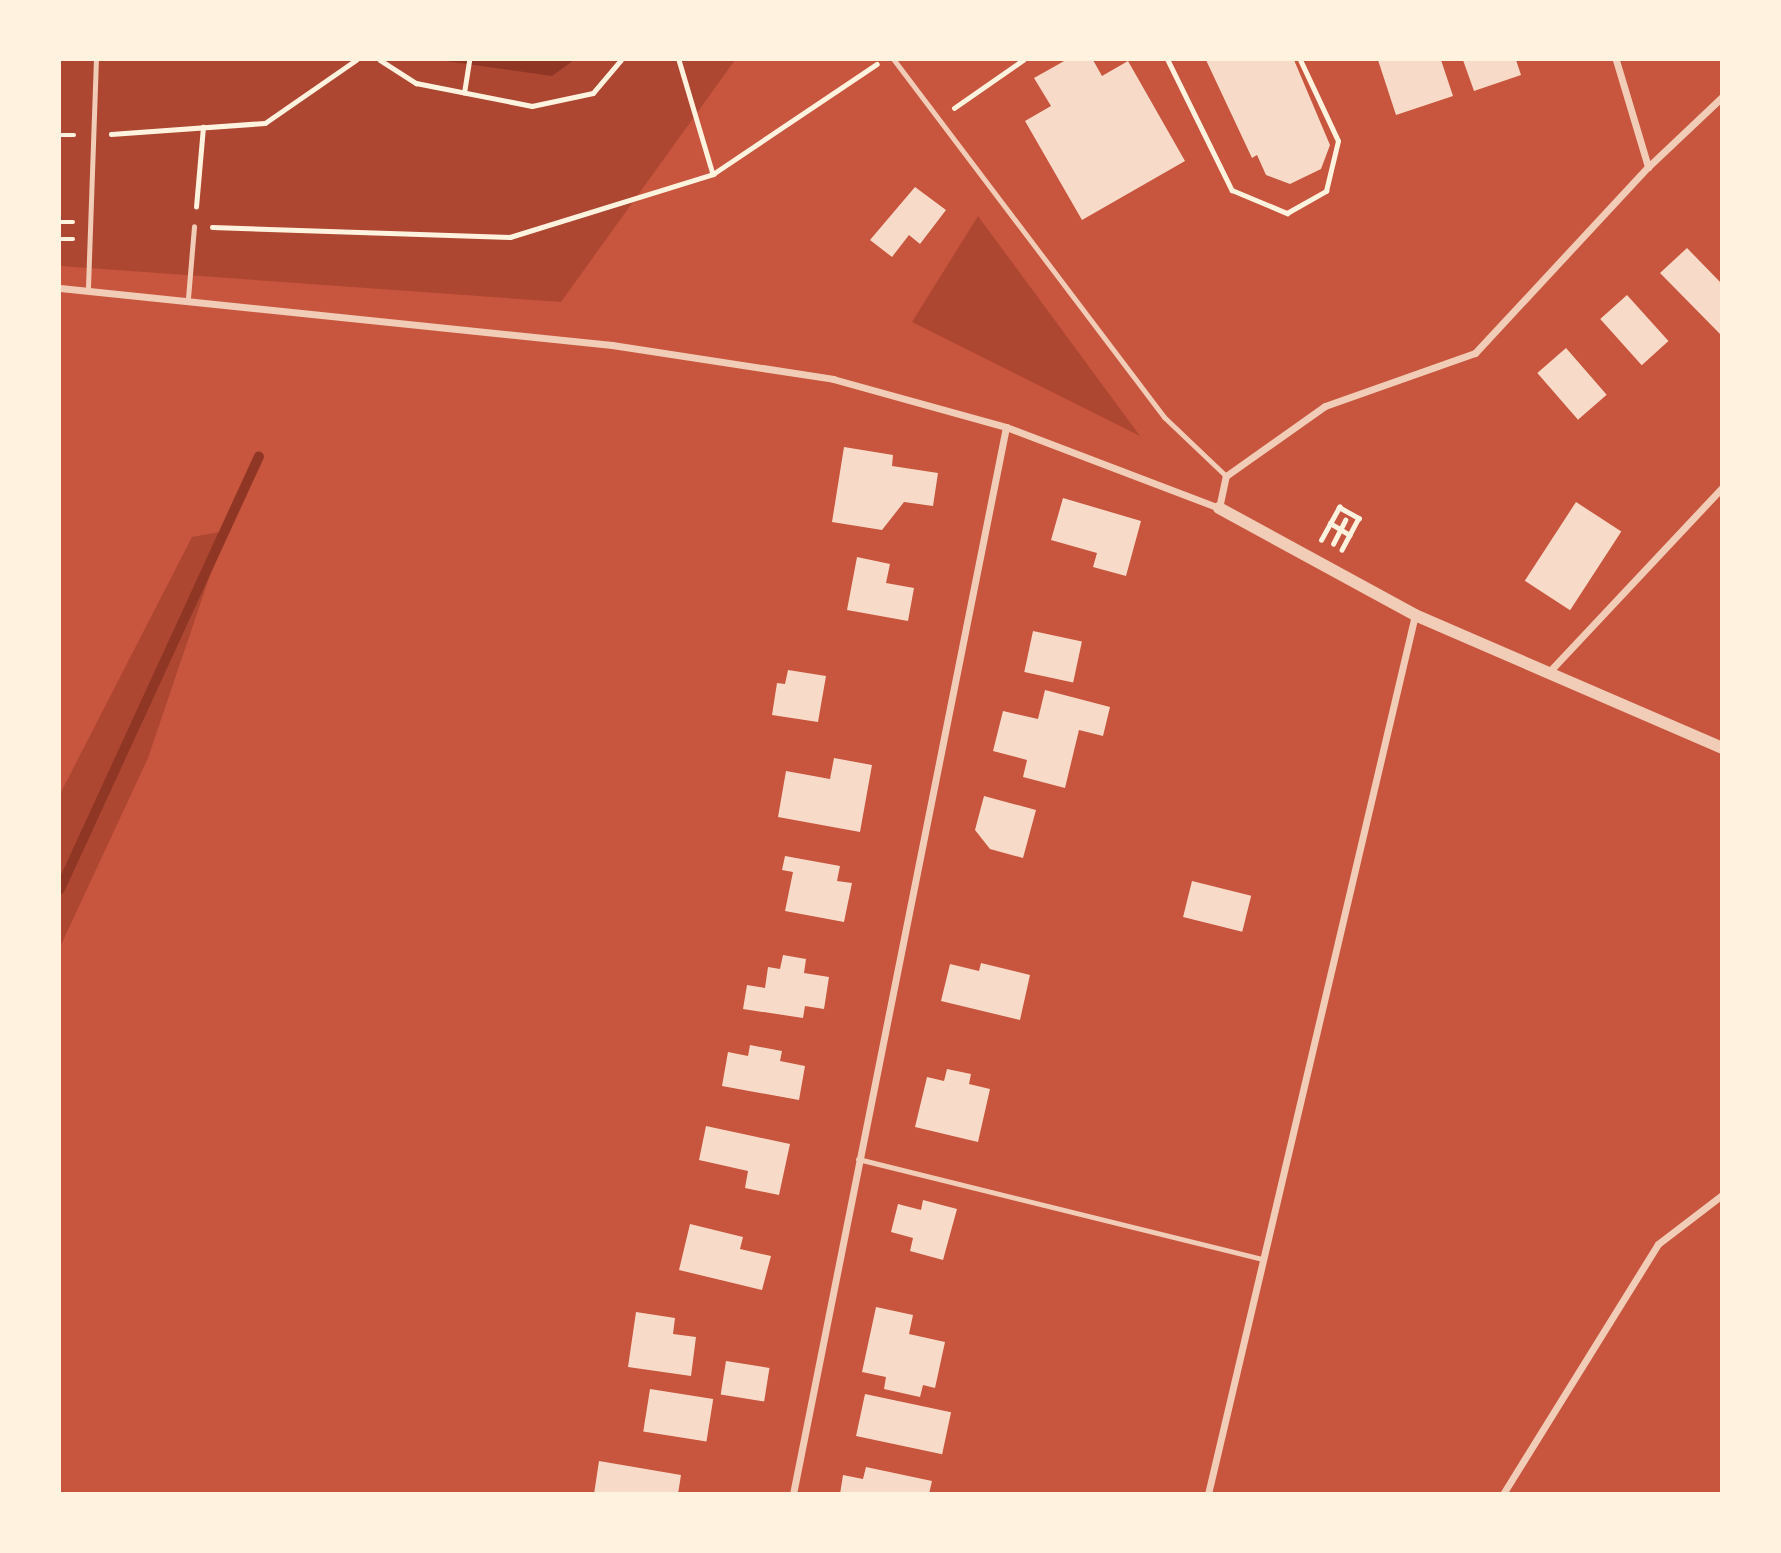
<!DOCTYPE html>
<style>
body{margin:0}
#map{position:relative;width:1781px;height:1553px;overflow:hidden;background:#c8553d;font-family:"Fira Sans",sans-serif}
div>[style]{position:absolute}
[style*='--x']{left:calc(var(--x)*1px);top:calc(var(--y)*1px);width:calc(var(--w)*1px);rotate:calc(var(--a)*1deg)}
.green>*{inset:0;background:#ae4732}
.water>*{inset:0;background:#8f3625}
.stream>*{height:10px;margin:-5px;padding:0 5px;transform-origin:5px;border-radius:5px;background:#8f3625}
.building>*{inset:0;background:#f7dbc8;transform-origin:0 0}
.path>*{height:4.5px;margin:-2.25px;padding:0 2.25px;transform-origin:2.25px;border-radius:2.25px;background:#fff3e0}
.service>*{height:5px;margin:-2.5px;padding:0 2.5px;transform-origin:2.5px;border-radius:2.5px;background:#f1ccb7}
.minor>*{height:7px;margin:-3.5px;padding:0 3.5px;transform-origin:3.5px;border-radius:3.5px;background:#f1ccb7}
.tertiary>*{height:12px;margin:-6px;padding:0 6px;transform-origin:6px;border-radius:6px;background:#f1ccb7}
span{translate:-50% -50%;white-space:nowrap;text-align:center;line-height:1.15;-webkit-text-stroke:6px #fff3e0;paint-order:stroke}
.frame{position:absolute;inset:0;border:61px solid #fff3e0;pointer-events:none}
</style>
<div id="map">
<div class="green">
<div style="clip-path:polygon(60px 60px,735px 60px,561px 302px,60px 266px)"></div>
<div style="clip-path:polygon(978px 216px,1140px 436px,912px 322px)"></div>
<div style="clip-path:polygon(225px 531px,148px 758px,60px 947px,60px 794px,192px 537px)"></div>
</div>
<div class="water">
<div style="clip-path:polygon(438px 60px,574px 60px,552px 76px)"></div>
</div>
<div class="stream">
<div style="--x:60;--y:889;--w:476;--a:-65.3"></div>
</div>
<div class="building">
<div style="clip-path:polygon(1066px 60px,1093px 60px,1102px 76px,1128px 61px,1185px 161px,1082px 220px,1025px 121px,1051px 106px,1034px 78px)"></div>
<div style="clip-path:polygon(1206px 60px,1294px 60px,1330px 145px,1321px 169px,1290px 184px,1266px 175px,1257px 155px,1252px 158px)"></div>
<div style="clip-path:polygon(1378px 60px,1441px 60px,1453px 96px,1396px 115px)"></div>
<div style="clip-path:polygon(1463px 60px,1516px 60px,1521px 75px,1474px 91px)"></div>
<div style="clip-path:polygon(915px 187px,946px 210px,920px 244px,909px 235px,892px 257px,870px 240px)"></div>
<div style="clip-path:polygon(1687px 248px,1722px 284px,1722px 336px,1660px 273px)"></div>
<div style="left:1627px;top:295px;width:62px;height:36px;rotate:48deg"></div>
<div style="left:1566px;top:348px;width:62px;height:38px;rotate:49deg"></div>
<div style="clip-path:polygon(844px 447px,893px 455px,892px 466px,938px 473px,933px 506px,904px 502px,882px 530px,832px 522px)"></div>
<div style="clip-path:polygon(1063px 498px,1141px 521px,1126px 576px,1093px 567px,1097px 553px,1051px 540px)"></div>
<div style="left:1576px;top:502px;width:54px;height:94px;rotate:33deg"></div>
<div style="clip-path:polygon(857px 557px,890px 564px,886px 583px,914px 588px,908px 621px,847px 610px)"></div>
<div style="left:1033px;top:631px;width:50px;height:42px;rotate:12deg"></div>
<div style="clip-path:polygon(788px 670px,826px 676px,818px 722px,772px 715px,777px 683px,785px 684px)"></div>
<div style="clip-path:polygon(1045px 690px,1110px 707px,1103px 736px,1079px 730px,1065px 788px,1023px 777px,1027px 760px,993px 751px,1003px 711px,1038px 719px)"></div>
<div style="clip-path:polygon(834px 758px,872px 765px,860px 832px,778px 817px,786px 771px,830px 779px)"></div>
<div style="clip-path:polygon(984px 796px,1036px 810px,1023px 858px,990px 849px,975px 830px)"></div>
<div style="clip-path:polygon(785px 856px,840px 866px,837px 881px,852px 883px,844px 922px,785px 911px,793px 872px,782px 870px)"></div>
<div style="left:1192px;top:881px;width:61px;height:37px;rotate:14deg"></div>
<div style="clip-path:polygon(783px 955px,806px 959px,804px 973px,829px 977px,824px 1009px,805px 1006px,803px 1018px,743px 1009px,747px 985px,765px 988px,768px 967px,780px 969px)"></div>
<div style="clip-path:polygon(981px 963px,1030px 975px,1020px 1020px,941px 1001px,950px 964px,979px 971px)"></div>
<div style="clip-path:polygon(750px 1045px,782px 1051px,780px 1061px,805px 1066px,799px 1100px,722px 1086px,728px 1052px,748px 1056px)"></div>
<div style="clip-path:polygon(947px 1069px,971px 1074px,969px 1084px,990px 1089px,978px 1142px,915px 1127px,927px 1077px,944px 1081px)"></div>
<div style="clip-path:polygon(706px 1126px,790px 1144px,779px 1195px,745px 1188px,748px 1171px,699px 1160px)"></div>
<div style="clip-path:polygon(923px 1200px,957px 1209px,943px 1260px,910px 1251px,913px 1238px,891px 1232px,898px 1204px,921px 1210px)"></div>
<div style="clip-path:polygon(690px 1224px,743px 1237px,740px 1249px,771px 1256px,762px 1290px,679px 1270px)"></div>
<div style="clip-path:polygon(876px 1307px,913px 1315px,909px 1334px,945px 1342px,935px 1388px,923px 1385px,920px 1397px,884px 1389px,886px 1377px,862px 1372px)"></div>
<div style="clip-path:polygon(636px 1312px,675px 1318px,673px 1334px,696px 1337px,691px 1376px,628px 1367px)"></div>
<div style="left:726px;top:1361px;width:44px;height:34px;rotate:9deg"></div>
<div style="left:650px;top:1389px;width:64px;height:43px;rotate:9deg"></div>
<div style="left:865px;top:1394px;width:88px;height:43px;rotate:12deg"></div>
<div style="clip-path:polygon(599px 1461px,681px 1475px,678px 1494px,594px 1494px)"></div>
<div style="clip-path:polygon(866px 1467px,932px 1481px,929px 1494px,840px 1494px,843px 1475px,863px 1479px)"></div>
</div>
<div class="path">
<div style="--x:380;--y:60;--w:43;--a:32.6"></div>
<div style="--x:416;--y:83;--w:118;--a:11.2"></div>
<div style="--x:532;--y:106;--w:62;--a:-12"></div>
<div style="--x:593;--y:93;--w:43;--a:-49.7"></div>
<div style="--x:679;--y:60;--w:119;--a:73.4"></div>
<div style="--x:1168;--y:60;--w:145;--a:63.8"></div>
<div style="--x:1232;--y:190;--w:60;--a:22.7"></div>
<div style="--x:1287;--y:213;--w:45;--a:-29.4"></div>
<div style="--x:1326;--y:191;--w:51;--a:-76.5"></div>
<div style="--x:1338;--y:141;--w:89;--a:-115.1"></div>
<div style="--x:464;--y:93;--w:33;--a:-81"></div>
<div style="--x:954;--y:108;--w:84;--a:-34.8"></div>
<div style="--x:111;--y:134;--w:154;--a:-4.1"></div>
<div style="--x:265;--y:123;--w:111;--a:-34.7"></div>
<div style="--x:60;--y:135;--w:14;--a:0"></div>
<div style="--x:196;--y:207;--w:80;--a:-85"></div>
<div style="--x:60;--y:222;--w:13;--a:0"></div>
<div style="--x:212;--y:227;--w:298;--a:1.9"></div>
<div style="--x:510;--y:237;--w:213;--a:-17.2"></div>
<div style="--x:713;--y:174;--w:197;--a:-33.9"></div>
<div style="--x:60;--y:239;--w:13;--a:0"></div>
<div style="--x:1330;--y:523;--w:23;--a:31"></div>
<div style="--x:1321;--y:540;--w:38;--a:-61"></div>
<div style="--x:1339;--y:507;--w:23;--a:29"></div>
<div style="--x:1359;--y:518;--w:36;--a:118"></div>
<div style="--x:1333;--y:544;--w:27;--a:-63"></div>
</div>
<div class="service">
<div style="--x:894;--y:60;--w:448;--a:52.9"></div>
<div style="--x:1164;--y:417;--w:86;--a:43.6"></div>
<div style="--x:88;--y:287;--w:227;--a:-88"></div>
<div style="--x:188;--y:298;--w:72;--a:-85.2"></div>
<div style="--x:858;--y:1159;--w:417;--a:13.9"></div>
</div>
<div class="minor">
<div style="--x:1616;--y:60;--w:112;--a:73.3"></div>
<div style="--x:60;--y:288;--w:555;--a:5.9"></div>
<div style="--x:612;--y:345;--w:224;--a:8.7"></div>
<div style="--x:833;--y:379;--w:180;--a:15.5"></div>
<div style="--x:1006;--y:427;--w:228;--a:20.8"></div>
<div style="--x:1219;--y:508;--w:33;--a:-78"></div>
<div style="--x:1226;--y:476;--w:121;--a:-35.3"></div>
<div style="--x:1325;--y:406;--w:159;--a:-19.5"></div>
<div style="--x:1475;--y:353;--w:254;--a:-47.1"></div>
<div style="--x:1648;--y:167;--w:102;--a:-43.4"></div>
<div style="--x:1548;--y:673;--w:254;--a:-46.8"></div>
<div style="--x:793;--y:1494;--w:1088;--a:-78.71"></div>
<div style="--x:1208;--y:1494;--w:903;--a:-76.75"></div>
<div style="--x:1503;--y:1494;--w:294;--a:-58.2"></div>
<div style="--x:1658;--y:1244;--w:81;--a:-37.4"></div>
</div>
<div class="tertiary">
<div style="--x:1219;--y:508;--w:223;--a:28.6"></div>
<div style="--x:1415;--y:615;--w:335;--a:23.4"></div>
</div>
<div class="frame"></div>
</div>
